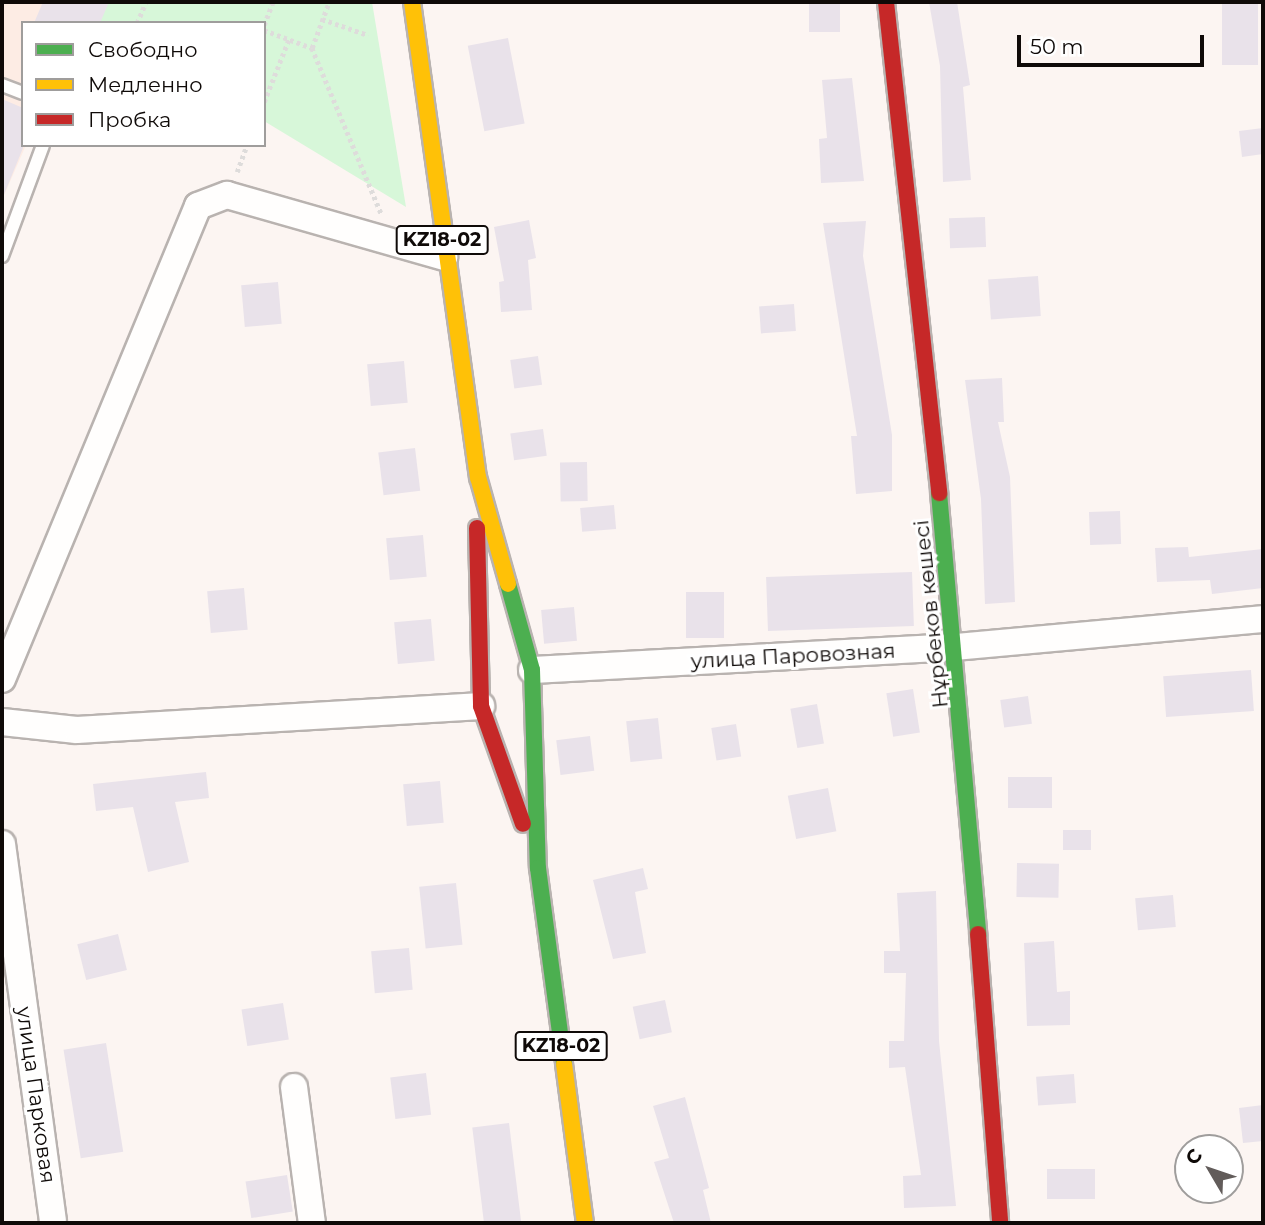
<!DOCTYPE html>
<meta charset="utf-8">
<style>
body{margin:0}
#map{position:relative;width:1265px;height:1225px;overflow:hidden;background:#fcf5f2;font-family:Montserrat,sans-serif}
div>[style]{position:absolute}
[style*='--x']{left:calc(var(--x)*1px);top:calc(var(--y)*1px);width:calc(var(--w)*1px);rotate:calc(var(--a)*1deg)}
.built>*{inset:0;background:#fdece4}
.green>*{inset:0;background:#d7f7d9}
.building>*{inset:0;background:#e9e2ea;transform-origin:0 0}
.path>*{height:4.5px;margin-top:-2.25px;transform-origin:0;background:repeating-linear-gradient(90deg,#dedcdb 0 3.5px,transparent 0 7px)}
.roads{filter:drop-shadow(2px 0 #b9b3b0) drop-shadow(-2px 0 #b9b3b0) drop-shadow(0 2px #b9b3b0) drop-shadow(0 -2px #b9b3b0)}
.lane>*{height:12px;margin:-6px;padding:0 6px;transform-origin:6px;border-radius:6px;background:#fffefd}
.street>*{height:26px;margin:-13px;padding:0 13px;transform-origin:13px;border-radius:13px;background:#fffefd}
.fast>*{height:16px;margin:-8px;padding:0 8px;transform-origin:8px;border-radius:8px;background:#4caf50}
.slow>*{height:16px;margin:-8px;padding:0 8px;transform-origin:8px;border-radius:8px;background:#ffc107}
.jam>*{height:16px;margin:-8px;padding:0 8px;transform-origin:8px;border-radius:8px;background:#c62828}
span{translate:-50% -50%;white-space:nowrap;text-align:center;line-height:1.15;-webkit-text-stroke:6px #fff;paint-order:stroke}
.shield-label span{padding:2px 5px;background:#fff;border:2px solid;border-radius:5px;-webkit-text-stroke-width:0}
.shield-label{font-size:19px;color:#0f0a08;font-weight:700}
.street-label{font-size:21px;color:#0f0a08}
.frame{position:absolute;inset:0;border:4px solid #0f0a08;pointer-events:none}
.legend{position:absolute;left:21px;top:21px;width:245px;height:126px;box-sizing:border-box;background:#fff;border:2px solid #9f9d9c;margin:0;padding:9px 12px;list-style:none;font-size:21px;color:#0f0a08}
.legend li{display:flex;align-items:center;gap:14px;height:35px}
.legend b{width:35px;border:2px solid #9f9d9c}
.north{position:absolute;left:1174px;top:1134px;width:70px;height:70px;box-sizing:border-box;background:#fff;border:2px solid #9f9d9c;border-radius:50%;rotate:309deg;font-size:19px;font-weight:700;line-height:28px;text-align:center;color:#0f0a08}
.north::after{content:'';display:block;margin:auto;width:24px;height:32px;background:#625c5a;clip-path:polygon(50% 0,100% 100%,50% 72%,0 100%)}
.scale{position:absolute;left:1017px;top:35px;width:187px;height:32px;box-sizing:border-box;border:4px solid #0f0a08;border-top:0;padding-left:9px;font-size:21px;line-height:24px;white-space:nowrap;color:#0f0a08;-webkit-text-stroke:5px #fff;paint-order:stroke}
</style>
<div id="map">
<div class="built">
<div style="clip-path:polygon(2px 2px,87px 2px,79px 23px,23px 23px,26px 145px,2px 200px)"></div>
</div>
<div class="green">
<div style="clip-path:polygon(87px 2px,372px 2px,406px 207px,264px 121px,264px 23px,103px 23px,83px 11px)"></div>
</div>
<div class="building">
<div style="clip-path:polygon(43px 2px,109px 2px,100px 23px,34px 23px)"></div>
<div style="left:809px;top:2px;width:31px;height:30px"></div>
<div style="clip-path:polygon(929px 2px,957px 2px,970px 85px,963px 87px,971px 180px,943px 182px,940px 66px)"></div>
<div style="left:1222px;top:2px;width:36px;height:63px"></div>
<div style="left:508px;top:38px;width:87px;height:41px;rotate:79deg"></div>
<div style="clip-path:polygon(852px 78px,864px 181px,821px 183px,819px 139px,827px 138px,822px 80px)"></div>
<div style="clip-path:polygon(2px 99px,23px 108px,23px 148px,3px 197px)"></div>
<div style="clip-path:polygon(1263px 128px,1263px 154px,1242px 157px,1239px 131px)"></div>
<div style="left:985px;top:217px;width:30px;height:36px;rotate:88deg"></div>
<div style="clip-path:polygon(529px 220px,536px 258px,528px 260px,532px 310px,501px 312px,499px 282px,504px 281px,494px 227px)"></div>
<div style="clip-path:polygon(866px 221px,863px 256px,892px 435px,892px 491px,856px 494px,851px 436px,857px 436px,823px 223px)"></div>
<div style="left:1038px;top:276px;width:40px;height:50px;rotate:86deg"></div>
<div style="left:278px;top:282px;width:42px;height:37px;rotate:85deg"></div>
<div style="left:794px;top:304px;width:27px;height:35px;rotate:86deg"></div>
<div style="left:538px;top:356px;width:29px;height:28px;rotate:82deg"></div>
<div style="left:404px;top:361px;width:42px;height:37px;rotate:85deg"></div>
<div style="clip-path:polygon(1002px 378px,1004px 422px,998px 422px,1010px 477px,1015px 602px,985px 604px,981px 499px,965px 380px)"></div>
<div style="left:543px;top:429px;width:27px;height:33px;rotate:82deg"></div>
<div style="left:415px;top:448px;width:43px;height:37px;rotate:83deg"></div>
<div style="left:587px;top:462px;width:39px;height:27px;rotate:89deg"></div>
<div style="left:614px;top:505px;width:24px;height:34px;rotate:85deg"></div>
<div style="left:1120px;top:511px;width:33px;height:31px;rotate:88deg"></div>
<div style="left:423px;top:535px;width:42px;height:37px;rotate:85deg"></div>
<div style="clip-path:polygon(1188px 547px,1189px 557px,1263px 549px,1263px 588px,1212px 594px,1210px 580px,1157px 582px,1155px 548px)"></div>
<div style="left:912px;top:572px;width:54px;height:146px;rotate:88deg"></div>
<div style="left:244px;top:588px;width:42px;height:37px;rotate:85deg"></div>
<div style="left:724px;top:592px;width:46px;height:38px;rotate:90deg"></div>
<div style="left:574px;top:607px;width:34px;height:33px;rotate:85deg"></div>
<div style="left:431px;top:619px;width:42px;height:37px;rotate:85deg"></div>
<div style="left:1251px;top:670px;width:41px;height:88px;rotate:86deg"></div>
<div style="left:913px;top:689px;width:44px;height:27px;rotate:81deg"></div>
<div style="left:1028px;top:696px;width:28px;height:28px;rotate:82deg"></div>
<div style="left:817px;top:704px;width:40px;height:27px;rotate:80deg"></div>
<div style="left:658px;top:718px;width:41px;height:32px;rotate:84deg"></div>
<div style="left:736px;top:724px;width:33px;height:25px;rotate:81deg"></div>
<div style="left:590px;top:736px;width:35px;height:34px;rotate:83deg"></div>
<div style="clip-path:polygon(206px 772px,209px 798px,175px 802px,189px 862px,148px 872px,133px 807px,96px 811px,93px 784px)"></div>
<div style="left:1008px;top:777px;width:44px;height:31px"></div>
<div style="left:440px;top:781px;width:42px;height:37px;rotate:85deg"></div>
<div style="left:828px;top:788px;width:44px;height:41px;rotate:79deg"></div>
<div style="left:1091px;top:830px;width:20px;height:28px;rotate:90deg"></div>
<div style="left:1017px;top:863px;width:42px;height:34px;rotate:1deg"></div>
<div style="clip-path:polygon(643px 868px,648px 889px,635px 892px,646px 953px,613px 959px,593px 880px)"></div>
<div style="left:456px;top:883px;width:62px;height:37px;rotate:84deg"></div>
<div style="clip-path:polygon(936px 891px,939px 1041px,956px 1206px,904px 1208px,903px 1176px,921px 1175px,905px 1067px,889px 1068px,889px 1041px,904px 1041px,906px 973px,884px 973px,884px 951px,900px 951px,897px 893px)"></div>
<div style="left:1173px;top:895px;width:32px;height:38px;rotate:85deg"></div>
<div style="left:118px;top:934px;width:37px;height:42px;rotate:76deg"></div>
<div style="clip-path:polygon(1054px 941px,1057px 992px,1070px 991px,1070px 1025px,1027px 1026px,1024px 943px)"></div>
<div style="left:409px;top:948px;width:42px;height:38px;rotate:85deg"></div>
<div style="left:665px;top:1000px;width:33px;height:33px;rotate:78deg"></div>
<div style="left:283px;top:1003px;width:37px;height:42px;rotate:81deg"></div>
<div style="left:106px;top:1043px;width:110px;height:43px;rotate:81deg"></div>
<div style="left:426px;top:1073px;width:42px;height:36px;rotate:83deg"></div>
<div style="left:1074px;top:1074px;width:29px;height:38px;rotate:86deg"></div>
<div style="clip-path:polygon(685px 1097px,709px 1188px,703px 1190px,711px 1223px,674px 1223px,654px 1162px,669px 1158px,653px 1106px)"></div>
<div style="clip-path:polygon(1263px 1105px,1263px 1141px,1243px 1143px,1239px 1108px)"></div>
<div style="left:509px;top:1123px;width:101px;height:37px;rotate:83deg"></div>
<div style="left:1095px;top:1169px;width:30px;height:48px;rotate:90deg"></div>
<div style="left:287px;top:1175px;width:37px;height:42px;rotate:81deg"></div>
</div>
<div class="path">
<div style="--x:322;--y:19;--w:49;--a:19.2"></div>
<div style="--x:137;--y:23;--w:23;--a:-67"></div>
<div style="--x:264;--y:25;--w:25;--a:-69"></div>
<div style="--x:264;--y:30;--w:51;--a:20.6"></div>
<div style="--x:312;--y:48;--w:49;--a:-69.7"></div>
<div style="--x:312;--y:48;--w:181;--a:67.3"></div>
<div style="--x:264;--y:102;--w:68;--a:-68.4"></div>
<div style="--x:237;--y:172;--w:29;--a:-70"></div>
</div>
<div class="roads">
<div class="lane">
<div style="--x:2;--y:85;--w:22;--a:21"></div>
<div style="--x:2;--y:256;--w:118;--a:-69.7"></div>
</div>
<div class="street">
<div style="--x:532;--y:670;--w:425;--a:-3.1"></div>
<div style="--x:956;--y:647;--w:308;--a:-5.2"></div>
<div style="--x:2;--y:679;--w:512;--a:-67.49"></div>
<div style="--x:198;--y:206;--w:31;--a:-21"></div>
<div style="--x:227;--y:195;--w:226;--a:15.9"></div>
<div style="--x:2;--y:722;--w:75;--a:6.1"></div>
<div style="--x:77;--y:730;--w:405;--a:-3.4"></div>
<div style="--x:2;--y:844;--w:380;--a:82.3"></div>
<div style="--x:294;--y:1087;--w:137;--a:82.5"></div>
</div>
<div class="fast">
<div style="--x:939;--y:493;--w:443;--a:84.9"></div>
<div style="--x:508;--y:584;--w:89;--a:74.4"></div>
<div style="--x:532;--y:670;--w:198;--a:88.3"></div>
<div style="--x:538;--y:868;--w:198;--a:82.4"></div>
</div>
<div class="slow">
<div style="--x:412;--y:2;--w:480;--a:82.1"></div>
<div style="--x:478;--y:477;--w:111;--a:74.3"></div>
<div style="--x:564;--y:1064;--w:160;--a:82.5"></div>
</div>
<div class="jam">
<div style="--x:886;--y:2;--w:494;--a:83.8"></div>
<div style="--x:477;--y:528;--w:178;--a:88.7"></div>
<div style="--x:481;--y:706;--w:125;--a:70.4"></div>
<div style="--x:978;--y:934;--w:290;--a:85.6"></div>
</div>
</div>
<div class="shield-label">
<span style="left:442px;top:240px">KZ18-02</span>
<span style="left:561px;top:1046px">KZ18-02</span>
</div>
<div class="street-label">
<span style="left:931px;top:614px;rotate:-96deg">Нұрбеков көшесі</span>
<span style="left:793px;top:656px;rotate:-3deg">улица Паровозная</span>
<span style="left:36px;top:1095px;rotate:82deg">улица Парковая</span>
</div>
<div class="frame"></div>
<ul class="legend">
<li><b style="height:9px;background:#4caf50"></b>Свободно</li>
<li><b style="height:9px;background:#ffc107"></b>Медленно</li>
<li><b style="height:9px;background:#c62828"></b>Пробка</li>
</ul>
<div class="north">С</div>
<div class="scale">50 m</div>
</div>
